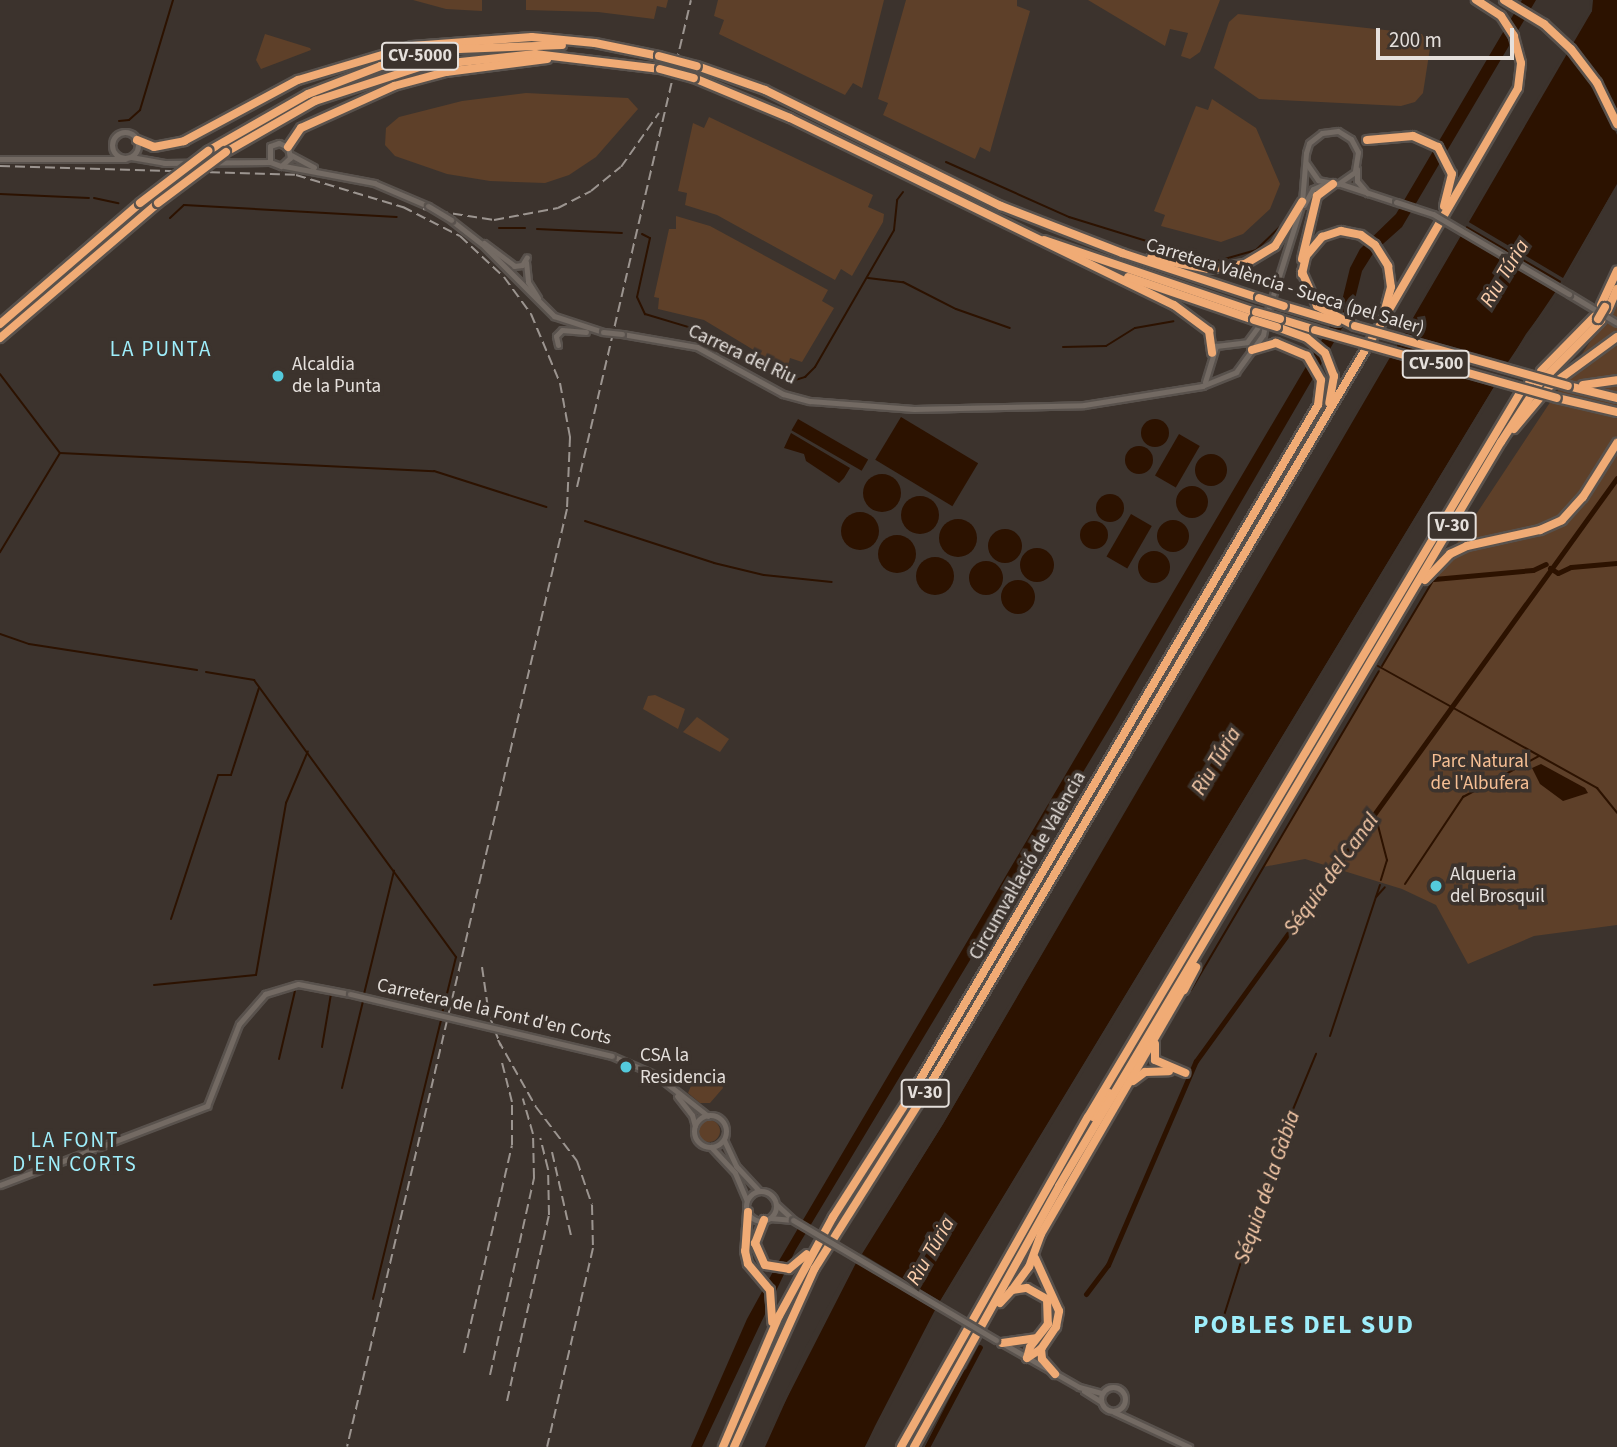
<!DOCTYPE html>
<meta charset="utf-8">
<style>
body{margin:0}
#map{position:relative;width:1617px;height:1447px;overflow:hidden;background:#3c332d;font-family:"Source Sans 3",sans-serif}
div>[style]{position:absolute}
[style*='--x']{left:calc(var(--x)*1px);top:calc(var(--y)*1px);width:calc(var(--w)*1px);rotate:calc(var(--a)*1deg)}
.green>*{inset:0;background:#5e4029}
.round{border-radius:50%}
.water>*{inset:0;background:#2c1200;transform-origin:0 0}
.pier>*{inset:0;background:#3c332d}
.stream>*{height:2px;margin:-1px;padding:0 1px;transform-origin:1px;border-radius:1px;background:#2c1200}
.canal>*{height:5px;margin:-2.5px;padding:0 2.5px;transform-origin:2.5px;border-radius:2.5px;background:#2c1200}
.roads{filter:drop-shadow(2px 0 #59524d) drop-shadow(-2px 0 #59524d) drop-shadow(0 2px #59524d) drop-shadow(0 -2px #59524d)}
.minor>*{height:5px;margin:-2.5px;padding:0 2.5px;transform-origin:2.5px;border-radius:2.5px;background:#736a63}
.minor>.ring{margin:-2.5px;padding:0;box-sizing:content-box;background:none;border:5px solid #736a63;border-radius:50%}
.highway>*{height:8px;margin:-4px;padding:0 4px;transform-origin:4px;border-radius:4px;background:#f0ab75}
.rail>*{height:2px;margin-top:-1px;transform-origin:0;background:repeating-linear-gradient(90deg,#9c9590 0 10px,transparent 0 15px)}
.bridges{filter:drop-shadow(2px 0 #59524d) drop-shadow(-2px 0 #59524d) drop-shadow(0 2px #59524d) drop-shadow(0 -2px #59524d)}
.minor-bridge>*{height:5px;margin:-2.5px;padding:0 2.5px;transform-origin:2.5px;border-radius:2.5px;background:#736a63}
.highway-bridge>*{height:8px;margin:-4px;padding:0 4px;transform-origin:4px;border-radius:4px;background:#f0ab75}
.dots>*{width:19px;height:19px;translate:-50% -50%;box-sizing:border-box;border:4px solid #3c332d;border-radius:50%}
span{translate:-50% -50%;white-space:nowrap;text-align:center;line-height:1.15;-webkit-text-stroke:7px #3c332d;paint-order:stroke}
.shield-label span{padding:2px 5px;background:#3c332d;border:2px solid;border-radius:5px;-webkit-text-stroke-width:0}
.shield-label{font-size:18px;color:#e5e0dc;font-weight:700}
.street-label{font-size:19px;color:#e5e0dc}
.poi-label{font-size:19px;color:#e5e0dc}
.left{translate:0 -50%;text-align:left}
.park-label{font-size:19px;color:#f6bf94}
.water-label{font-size:21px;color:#fbceac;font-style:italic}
.neighbourhood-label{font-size:21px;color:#9eeefb;letter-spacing:2px}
.district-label{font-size:26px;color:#9eeefb;font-weight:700;letter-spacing:2px}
.scale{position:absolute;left:1376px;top:28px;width:138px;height:32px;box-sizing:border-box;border:4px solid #e5e0dc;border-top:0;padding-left:9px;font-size:21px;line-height:24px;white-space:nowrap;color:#e5e0dc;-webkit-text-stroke:5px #3c332d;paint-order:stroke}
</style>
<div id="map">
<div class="green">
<div style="clip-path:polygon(413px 0,482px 0,482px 11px,446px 9px)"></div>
<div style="clip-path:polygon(526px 0,668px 0,666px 8px,657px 6px,654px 19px,598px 12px,526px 10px)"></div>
<div style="clip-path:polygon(718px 0,884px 0,862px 88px,853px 83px,845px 95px,719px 34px,724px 20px,714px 16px)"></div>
<div style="clip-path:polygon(906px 0,1017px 0,1017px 6px,1030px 11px,990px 152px,980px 147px,975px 159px,883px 115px,888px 103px,878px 99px)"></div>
<div style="clip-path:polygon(1088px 0,1220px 0,1200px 52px,1190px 59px,1181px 56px,1188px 33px,1170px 29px,1165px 46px)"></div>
<div style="clip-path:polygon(1238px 14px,1422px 34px,1430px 48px,1423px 93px,1415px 102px,1401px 106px,1259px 99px,1214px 68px,1229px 22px)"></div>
<div style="clip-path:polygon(265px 34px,310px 48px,311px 50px,261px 69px,256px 60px)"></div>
<div style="clip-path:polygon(526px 93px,628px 98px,638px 109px,596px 157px,569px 175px,545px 183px,490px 181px,447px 174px,395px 156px,385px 145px,386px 128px,399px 117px,462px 101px)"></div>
<div style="clip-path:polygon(1212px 99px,1256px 128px,1280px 184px,1270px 209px,1243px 234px,1221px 242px,1161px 226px,1165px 215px,1154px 211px,1196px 106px,1208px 110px)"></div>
<div style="clip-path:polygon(709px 117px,873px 195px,868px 207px,884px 214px,883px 222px,852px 276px,841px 269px,835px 280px,717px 215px,685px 205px,687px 193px,678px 191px,693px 123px,704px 128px)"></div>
<div style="clip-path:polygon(676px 216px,710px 226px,828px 290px,822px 301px,834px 308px,802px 362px,790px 358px,787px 370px,704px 320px,658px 309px,659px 298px,654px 297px,669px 229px,676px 229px)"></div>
<div style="clip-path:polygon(1617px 301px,1617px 925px,1534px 936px,1468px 964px,1436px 905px,1402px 889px,1305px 859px,1263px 867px,1434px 578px)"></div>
<div style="clip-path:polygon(655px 695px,685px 709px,678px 729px,643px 709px,648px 696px)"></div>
<div style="clip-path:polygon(697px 717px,729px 739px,720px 752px,683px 732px)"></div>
<div style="clip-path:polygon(720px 1077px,723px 1088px,710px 1103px,700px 1103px,688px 1093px,693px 1081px,718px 1083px)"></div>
<div class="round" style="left:698px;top:1120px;width:22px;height:22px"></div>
</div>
<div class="water">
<div style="clip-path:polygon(1522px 0,1536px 0,1402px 227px,1374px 252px,1362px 271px,1352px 311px,1115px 719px,795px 1251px,702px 1447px,691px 1447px,747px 1319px,780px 1259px,1340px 309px,1350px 268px,1360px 249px,1396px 214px)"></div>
<div style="clip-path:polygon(1593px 0,1617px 0,1617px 184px,1550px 302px,1526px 334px,941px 1300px,865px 1447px,765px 1447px,808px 1351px,848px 1275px,943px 1124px,1592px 11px)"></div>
<div style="left:901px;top:417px;width:90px;height:50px;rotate:31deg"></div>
<div style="left:798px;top:419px;width:81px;height:13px;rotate:30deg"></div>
<div class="round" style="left:1141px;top:419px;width:28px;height:28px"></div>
<div style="clip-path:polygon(791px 433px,850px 468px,844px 478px,839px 483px,806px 461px,804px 454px,784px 448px)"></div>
<div style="left:1179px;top:434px;width:24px;height:48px;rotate:30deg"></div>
<div class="round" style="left:1125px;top:446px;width:28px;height:28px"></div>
<div class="round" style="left:1195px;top:454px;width:32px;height:32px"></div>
<div class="round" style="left:863px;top:474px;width:38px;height:38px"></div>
<div class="round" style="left:1176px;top:486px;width:32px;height:32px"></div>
<div class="round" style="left:1096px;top:494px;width:28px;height:28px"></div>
<div class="round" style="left:901px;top:496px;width:38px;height:38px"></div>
<div class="round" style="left:841px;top:512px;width:38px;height:38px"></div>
<div style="left:1131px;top:514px;width:24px;height:49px;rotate:30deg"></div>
<div class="round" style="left:939px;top:519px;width:38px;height:38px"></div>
<div class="round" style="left:1157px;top:520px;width:32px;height:32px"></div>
<div class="round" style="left:1080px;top:521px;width:28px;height:28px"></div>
<div class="round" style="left:988px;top:529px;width:34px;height:34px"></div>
<div class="round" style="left:878px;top:535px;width:38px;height:38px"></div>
<div class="round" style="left:1020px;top:548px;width:34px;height:34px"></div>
<div class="round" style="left:1138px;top:551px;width:32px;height:32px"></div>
<div class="round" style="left:916px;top:557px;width:38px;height:38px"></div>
<div class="round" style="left:969px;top:561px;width:34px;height:34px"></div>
<div class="round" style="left:1001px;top:580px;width:34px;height:34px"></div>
<div style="clip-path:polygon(1541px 764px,1585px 788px,1588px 793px,1563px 801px,1540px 784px,1532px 768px)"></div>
</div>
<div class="pier">
<div style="clip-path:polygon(evenodd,1590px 0,1592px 11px,1570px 42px,1610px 99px,1617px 113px,1617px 135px,1600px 96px,1566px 50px,1467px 221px,1563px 278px,1617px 184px,1553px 304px,1529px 336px,944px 1302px,869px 1447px,865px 1447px,875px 1426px,935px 1310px,856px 1263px,762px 1447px,804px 1350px,845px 1274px,940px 1122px,1589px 10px,1590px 0,1465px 225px,1561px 281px,1560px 284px,1464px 227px,1465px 225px,1590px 0,1460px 235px,1556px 291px,1508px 362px,1403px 333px,1460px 235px,1590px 0,1397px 343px,1502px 373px,1395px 346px,1397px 343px,1590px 0,1388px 357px,1494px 387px,940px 1301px,862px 1254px,943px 1124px,1388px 357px)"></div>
</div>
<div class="stream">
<div style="--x:119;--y:121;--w:10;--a:-6"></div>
<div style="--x:129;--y:120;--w:15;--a:-42"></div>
<div style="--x:140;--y:110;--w:115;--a:-73.3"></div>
<div style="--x:946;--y:162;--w:135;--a:24.1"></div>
<div style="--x:1069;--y:217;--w:152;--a:17.2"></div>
<div style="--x:1214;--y:262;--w:44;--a:-15.9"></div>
<div style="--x:1256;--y:250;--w:33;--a:-44"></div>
<div style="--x:0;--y:194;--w:89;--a:2.6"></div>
<div style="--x:94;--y:198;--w:25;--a:12"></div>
<div style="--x:170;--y:218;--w:19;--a:-43"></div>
<div style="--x:184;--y:205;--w:213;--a:3.2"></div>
<div style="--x:499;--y:228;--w:26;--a:0"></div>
<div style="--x:537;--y:229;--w:85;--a:2.7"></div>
<div style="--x:642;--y:234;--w:9;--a:27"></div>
<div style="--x:650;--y:238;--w:60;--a:102.4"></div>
<div style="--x:637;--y:297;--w:19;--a:65"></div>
<div style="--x:645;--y:314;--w:63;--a:16.7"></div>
<div style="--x:705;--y:332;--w:92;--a:31.3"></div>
<div style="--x:868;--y:278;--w:35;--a:7"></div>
<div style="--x:903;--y:282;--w:59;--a:27"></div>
<div style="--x:956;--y:309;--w:57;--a:19.4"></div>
<div style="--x:1063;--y:347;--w:43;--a:-1.3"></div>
<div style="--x:1106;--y:346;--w:34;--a:-32"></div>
<div style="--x:1135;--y:328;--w:39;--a:-10"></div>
<div style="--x:0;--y:374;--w:99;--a:52.8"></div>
<div style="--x:60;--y:453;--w:116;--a:121.2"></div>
<div style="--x:792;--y:381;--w:14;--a:-17"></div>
<div style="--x:805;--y:377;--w:14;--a:-45"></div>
<div style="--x:815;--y:367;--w:158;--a:-60"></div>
<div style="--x:894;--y:230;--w:30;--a:-84"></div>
<div style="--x:897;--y:200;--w:10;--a:-53"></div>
<div style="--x:60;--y:453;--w:374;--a:2.8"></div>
<div style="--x:434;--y:471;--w:118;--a:17.8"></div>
<div style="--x:585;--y:521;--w:136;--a:18"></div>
<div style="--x:714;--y:563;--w:51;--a:13.5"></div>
<div style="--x:764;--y:575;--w:68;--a:5.9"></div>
<div style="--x:0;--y:634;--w:31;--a:19"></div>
<div style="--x:29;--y:644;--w:170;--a:8.8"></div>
<div style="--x:1378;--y:666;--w:251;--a:29.1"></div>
<div style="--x:1597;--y:788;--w:32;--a:51"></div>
<div style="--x:1382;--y:666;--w:101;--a:-59.1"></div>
<div style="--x:206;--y:672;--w:49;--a:9.5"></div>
<div style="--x:254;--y:680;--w:343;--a:53.9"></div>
<div style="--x:456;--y:957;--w:59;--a:103.8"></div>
<div style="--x:1375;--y:814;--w:48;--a:75.4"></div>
<div style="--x:1387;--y:860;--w:21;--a:107"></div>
<div style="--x:1405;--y:884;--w:105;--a:-56.3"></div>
<div style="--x:1463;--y:797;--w:86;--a:-28.3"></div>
<div style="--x:1376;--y:897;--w:13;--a:-48"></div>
<div style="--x:171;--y:919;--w:151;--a:-71.9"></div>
<div style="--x:218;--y:775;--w:13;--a:0"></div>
<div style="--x:231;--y:775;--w:91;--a:-72.2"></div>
<div style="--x:154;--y:985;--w:102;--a:-5.6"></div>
<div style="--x:256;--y:975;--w:175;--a:-80.1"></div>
<div style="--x:286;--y:803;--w:56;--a:-67.1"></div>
<div style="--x:1191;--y:990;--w:370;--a:-59.5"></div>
<div style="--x:364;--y:994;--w:127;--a:-76.3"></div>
<div style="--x:1330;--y:1036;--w:159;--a:-71.7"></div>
<div style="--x:322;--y:1047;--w:54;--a:-80.4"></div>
<div style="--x:279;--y:1059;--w:70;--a:-76.8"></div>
<div style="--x:342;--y:1088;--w:89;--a:-76.4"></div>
<div style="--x:373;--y:1299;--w:288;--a:-76.3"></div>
<div style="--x:1222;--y:1322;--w:182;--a:-72.5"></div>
<div style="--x:1277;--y:1148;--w:102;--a:-67.5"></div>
<div style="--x:926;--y:1447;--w:86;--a:-63.1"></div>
</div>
<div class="canal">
<div style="--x:1550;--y:568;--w:9;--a:32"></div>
<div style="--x:1558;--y:573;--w:14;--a:-25"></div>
<div style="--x:1571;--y:567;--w:46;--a:-5"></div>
<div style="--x:1434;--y:579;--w:99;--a:-5.2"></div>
<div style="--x:1533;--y:570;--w:14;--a:-25"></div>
<div style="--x:1086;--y:1294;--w:36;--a:-53"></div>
<div style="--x:1108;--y:1265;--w:222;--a:-66.7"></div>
<div style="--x:1196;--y:1061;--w:719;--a:-54.17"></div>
<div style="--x:927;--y:1447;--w:113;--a:-62.1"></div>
</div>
<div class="roads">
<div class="minor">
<div class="ring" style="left:112px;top:132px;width:21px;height:21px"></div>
<div style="--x:291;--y:155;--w:26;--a:28"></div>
<div style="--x:131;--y:157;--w:34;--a:10"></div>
<div style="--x:164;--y:163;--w:106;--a:-0.5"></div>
<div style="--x:270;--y:162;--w:12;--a:20"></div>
<div style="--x:281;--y:166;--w:12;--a:-42"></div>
<div style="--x:290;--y:158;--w:11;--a:-100"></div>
<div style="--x:288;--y:147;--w:10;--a:-156"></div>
<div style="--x:279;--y:143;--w:9;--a:162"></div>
<div style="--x:270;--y:146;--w:16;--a:90"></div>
<div style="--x:0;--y:159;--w:125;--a:0"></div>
<div style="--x:284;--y:166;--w:92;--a:10.7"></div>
<div style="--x:374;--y:183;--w:59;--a:23.1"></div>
<div style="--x:1357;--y:169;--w:12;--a:90"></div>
<div style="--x:1357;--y:181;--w:16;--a:50"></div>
<div style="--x:1341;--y:184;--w:58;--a:18.1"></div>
<div style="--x:1304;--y:205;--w:18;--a:-61"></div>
<div style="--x:1313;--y:189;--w:13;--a:-23"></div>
<div style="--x:451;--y:220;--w:39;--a:38"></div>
<div style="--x:482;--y:244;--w:102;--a:45"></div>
<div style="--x:554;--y:316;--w:52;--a:18.1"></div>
<div style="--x:484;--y:243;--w:38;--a:37"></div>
<div style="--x:514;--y:266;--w:8;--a:-7"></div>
<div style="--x:522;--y:265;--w:9;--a:-58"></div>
<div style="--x:526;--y:262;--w:20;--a:84"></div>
<div style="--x:528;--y:282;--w:19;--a:58"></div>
<div style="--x:1569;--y:294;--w:56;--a:31.1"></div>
<div style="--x:1270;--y:305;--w:108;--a:-72.7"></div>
<div style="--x:1302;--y:202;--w:49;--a:-85.3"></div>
<div style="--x:1306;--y:153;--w:10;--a:-73"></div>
<div style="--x:1309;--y:143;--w:16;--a:-38"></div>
<div style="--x:1322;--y:133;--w:16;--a:-7"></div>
<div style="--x:1338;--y:131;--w:15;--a:32"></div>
<div style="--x:1351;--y:139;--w:15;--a:62"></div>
<div style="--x:1358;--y:152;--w:20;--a:99"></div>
<div style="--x:1355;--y:172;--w:21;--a:145"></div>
<div style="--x:1338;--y:184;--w:20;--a:-169"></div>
<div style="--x:1318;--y:180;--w:21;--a:-125"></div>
<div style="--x:622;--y:334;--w:76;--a:9.8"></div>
<div style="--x:697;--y:347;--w:98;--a:28.7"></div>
<div style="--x:783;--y:394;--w:28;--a:15"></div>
<div style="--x:810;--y:401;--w:104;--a:4.4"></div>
<div style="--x:914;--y:409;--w:170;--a:-1.3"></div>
<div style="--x:1084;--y:405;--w:120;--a:-9.1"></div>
<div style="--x:1202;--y:386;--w:37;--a:-22"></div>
<div style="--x:1236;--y:372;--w:46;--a:-53.9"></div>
<div style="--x:1263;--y:335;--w:29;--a:-78"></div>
<div style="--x:558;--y:345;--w:9;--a:-103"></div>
<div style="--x:556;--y:336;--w:8;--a:-45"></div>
<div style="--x:562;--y:330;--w:24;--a:5"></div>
<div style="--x:1205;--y:382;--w:38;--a:-73"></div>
<div style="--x:1216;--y:346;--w:31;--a:-7"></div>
<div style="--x:1247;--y:342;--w:27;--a:-54"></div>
<div style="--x:612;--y:1056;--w:48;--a:23.4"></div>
<div style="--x:656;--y:1075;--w:66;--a:38.3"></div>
<div style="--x:677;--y:1096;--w:24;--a:52"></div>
<div style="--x:692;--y:1115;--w:11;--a:75"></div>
<div class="ring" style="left:694px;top:1115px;width:27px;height:27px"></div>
<div style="--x:724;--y:1140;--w:29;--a:65"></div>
<div style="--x:736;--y:1166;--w:34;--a:47"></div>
<div style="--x:711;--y:1147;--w:35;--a:47"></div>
<div style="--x:735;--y:1173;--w:30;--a:67"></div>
<div style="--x:0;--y:1185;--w:222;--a:-20.9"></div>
<div style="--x:207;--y:1106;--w:88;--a:-68.7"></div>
<div style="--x:239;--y:1024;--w:40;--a:-49"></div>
<div style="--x:265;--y:994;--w:34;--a:-17"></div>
<div style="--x:298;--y:984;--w:53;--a:10.9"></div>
<div class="ring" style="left:746px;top:1191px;width:25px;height:25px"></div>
<div style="--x:776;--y:1204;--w:23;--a:43"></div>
<div style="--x:770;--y:1218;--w:23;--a:5"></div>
<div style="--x:1002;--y:1343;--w:89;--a:29.7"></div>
<div style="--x:1079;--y:1387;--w:24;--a:15"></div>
<div class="ring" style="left:1101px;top:1387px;width:19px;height:19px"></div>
<div style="--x:1084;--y:1391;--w:19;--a:32"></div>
<div style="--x:1114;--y:1412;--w:83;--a:25"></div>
</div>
<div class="highway">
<div style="--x:1504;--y:0;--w:47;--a:31"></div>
<div style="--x:1544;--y:24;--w:37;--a:43"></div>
<div style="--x:1571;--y:49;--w:43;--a:52.6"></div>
<div style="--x:1597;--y:83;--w:46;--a:64"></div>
<div style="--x:697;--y:66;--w:72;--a:19.4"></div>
<div style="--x:765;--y:90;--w:263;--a:26.2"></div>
<div style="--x:1001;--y:206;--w:130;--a:21.2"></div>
<div style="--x:1122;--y:253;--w:144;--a:18.2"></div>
<div style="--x:694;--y:78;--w:104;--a:22.6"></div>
<div style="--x:790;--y:118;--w:427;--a:26"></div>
<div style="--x:1174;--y:305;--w:44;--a:36.6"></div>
<div style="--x:1209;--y:331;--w:22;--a:82"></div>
<div style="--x:137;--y:140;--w:18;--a:22"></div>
<div style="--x:154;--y:147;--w:31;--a:-11"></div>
<div style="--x:184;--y:141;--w:129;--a:-28.2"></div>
<div style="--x:298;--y:80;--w:119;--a:-16.6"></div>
<div style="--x:412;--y:46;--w:120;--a:-4.3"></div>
<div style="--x:532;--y:37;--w:63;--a:5.4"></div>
<div style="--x:595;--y:43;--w:65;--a:11.5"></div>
<div style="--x:1367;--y:140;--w:46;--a:-5"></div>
<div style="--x:1413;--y:136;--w:27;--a:24"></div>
<div style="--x:1438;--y:147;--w:30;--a:63"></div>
<div style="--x:1452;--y:174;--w:33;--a:104"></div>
<div style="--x:288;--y:147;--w:23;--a:-56"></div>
<div style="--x:301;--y:128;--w:102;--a:-24.3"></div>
<div style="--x:394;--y:86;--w:54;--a:-15.1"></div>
<div style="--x:446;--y:72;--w:102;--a:-7.3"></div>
<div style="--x:208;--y:151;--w:115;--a:-29.7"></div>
<div style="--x:308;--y:94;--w:78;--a:-21"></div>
<div style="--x:381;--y:66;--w:80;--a:-12.3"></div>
<div style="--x:459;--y:49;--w:103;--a:-2.2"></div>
<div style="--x:226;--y:152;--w:103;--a:-29.8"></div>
<div style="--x:315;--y:101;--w:114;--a:-18"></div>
<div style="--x:423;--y:66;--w:113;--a:-6.1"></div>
<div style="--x:535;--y:54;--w:126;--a:6.8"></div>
<div style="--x:1044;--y:240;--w:224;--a:18.8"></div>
<div style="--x:1151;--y:258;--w:59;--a:10.7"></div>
<div style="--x:1209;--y:269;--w:36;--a:-8"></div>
<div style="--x:1245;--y:264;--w:35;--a:-31"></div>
<div style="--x:1275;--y:246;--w:52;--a:-58.5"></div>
<div style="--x:1302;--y:259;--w:65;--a:-76.6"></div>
<div style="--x:1317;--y:196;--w:20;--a:-37"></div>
<div style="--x:1302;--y:272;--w:37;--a:66"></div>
<div style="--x:1317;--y:306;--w:43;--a:27.8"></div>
<div style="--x:1302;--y:274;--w:18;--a:-77"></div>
<div style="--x:1306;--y:256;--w:25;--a:-50"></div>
<div style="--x:1322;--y:237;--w:20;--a:-18"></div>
<div style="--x:1341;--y:231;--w:20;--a:11"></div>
<div style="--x:1361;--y:235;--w:17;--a:36"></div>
<div style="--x:1375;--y:245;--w:25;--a:58"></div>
<div style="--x:1388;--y:266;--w:21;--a:82"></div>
<div style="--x:1391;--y:287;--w:24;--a:105"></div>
<div style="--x:1128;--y:277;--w:133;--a:18.8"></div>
<div style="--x:1601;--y:305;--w:38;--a:-65"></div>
<div style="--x:1284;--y:306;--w:56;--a:16.5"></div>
<div style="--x:1608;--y:310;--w:23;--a:-67"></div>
<div style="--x:1280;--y:319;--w:37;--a:17"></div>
<div style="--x:0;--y:324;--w:185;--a:-40.8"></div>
<div style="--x:1277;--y:327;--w:32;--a:20"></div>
<div style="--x:1307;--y:338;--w:23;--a:40"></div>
<div style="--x:1325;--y:353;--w:25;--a:69"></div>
<div style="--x:1334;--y:376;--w:27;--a:100"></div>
<div style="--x:1379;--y:327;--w:276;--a:-59.8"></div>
<div style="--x:1518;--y:88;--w:25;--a:-83"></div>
<div style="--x:1521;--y:63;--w:28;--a:-105"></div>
<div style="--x:1514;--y:36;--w:24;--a:-123"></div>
<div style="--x:1501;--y:16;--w:30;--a:-147"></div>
<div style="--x:0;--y:338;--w:208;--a:-40.5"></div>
<div style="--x:1371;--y:340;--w:4;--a:-56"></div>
<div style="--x:1541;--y:371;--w:76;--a:-45.5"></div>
<div style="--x:1529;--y:383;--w:3;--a:-45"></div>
<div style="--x:1583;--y:385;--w:34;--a:-8"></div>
<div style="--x:1568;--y:386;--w:50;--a:13.8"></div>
<div style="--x:1557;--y:398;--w:62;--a:13.1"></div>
<div style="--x:1514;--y:429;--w:56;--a:-50.1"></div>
<div style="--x:1550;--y:386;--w:83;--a:-36.2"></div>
<div style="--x:1425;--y:580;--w:36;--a:-46"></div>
<div style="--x:1450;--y:554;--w:19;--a:-25"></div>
<div style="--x:1467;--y:546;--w:75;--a:-12.4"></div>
<div style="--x:1540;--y:530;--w:24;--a:-24"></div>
<div style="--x:1562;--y:520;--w:31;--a:-48"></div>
<div style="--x:1583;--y:497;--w:64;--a:-57.8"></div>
<div style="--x:1184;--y:990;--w:26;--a:-62"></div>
<div style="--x:1155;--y:1044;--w:16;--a:90"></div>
<div style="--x:1155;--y:1060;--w:33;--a:23"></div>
<div style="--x:1133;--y:1081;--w:15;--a:-37"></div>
<div style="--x:1145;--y:1072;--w:24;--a:-2"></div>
<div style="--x:1093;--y:1117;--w:29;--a:-55"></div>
<div style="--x:748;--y:1212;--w:39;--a:94"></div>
<div style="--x:745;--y:1251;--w:13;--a:77"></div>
<div style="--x:748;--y:1264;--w:34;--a:50"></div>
<div style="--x:770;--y:1290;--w:32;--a:86"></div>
<div style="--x:764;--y:1220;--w:25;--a:111"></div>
<div style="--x:755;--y:1243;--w:24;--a:66"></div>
<div style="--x:765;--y:1265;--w:24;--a:9"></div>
<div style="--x:789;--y:1269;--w:23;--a:-40"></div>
<div style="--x:1012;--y:1290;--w:29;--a:-54"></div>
<div style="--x:1029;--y:1267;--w:35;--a:-70"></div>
<div style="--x:1041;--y:1234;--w:287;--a:-59.9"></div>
<div style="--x:1000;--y:1303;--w:18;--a:-47"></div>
<div style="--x:1012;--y:1290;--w:15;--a:-8"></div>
<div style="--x:1027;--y:1288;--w:23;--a:29"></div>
<div style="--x:1047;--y:1299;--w:25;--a:88"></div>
<div style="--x:1048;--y:1324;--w:29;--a:128"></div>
<div style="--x:1030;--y:1347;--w:11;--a:105"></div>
<div style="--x:1002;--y:1343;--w:34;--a:-8"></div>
<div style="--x:1041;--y:1349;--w:10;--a:84"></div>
<div style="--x:1042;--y:1359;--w:20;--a:49"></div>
<div style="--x:1027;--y:1358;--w:17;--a:-33"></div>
<div style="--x:1041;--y:1349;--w:27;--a:-56"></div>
<div style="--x:1056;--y:1327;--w:16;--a:-79"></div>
<div style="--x:1059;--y:1311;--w:58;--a:-114.4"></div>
<div style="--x:723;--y:1447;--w:142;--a:-66.9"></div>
<div style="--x:779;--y:1316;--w:113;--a:-61.4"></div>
<div style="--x:833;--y:1217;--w:145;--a:-57.4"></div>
<div style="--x:911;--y:1095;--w:801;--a:-59.47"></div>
<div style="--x:1318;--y:405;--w:25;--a:-83"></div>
<div style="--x:1321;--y:380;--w:28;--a:-120"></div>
<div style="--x:1307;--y:356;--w:34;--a:-157"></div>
<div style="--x:1276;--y:343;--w:25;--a:164"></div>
<div style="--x:734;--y:1447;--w:196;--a:-65.7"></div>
<div style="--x:815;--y:1268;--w:201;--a:-57.8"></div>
<div style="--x:922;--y:1098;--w:869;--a:-59.36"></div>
<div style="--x:901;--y:1447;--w:379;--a:-60.5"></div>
<div style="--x:1088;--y:1117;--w:843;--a:-59.18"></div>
<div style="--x:914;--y:1447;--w:299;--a:-60.9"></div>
<div style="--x:1059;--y:1186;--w:865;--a:-59.29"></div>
<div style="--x:1501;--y:442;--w:68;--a:-57"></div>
<div style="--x:1538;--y:385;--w:90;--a:-45.5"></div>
</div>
</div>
<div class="rail">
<div style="--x:0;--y:166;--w:296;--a:1.7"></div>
<div style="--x:296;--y:175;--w:112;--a:16.7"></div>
<div style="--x:403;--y:207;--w:64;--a:27"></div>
<div style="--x:460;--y:236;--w:60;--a:43"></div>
<div style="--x:504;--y:277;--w:46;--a:53.9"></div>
<div style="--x:531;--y:314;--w:75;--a:67.2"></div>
<div style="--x:560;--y:383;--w:55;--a:79.5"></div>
<div style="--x:570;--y:437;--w:72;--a:92.4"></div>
<div style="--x:567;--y:509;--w:963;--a:103.2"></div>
<div style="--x:423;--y:209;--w:72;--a:8.8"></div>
<div style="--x:494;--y:220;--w:65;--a:-10.6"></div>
<div style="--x:558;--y:208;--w:37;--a:-27"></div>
<div style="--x:591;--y:191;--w:38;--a:-39"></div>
<div style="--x:621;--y:167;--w:66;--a:-54.9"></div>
<div style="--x:577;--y:487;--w:500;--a:-76.83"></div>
<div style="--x:482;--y:967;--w:49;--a:81.7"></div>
<div style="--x:489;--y:1015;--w:33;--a:69"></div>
<div style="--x:498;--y:1040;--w:77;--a:60.4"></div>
<div style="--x:536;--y:1107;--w:68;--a:52.8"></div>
<div style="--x:577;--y:1161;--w:46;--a:71.2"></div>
<div style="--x:592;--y:1205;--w:43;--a:88.7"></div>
<div style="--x:593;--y:1248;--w:204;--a:103"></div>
<div style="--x:552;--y:1152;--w:90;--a:77.2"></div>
<div style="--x:464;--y:1353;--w:213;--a:-77"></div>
<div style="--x:512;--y:1145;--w:43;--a:-90"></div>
<div style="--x:512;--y:1102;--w:44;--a:-104.3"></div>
<div style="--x:490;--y:1375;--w:202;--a:-77.4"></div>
<div style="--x:534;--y:1178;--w:44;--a:-91.3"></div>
<div style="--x:533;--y:1134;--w:37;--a:-106"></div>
<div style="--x:507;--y:1401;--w:191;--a:-77.3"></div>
<div style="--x:549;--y:1215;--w:46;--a:-91.2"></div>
<div style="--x:548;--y:1169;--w:32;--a:-104"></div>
</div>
<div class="bridges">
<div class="minor-bridge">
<div style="--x:1396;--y:202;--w:39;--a:18"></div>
<div style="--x:1433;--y:214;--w:158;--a:30.5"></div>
<div style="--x:428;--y:206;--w:27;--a:31"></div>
<div style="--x:603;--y:332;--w:19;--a:6"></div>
<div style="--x:350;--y:994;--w:269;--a:13.3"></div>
<div style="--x:793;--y:1220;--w:236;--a:30.6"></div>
</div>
<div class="highway-bridge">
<div style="--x:659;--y:56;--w:39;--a:15"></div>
<div style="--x:660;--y:69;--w:35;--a:15"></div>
<div style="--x:140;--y:203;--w:86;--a:-37.4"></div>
<div style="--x:158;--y:203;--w:85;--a:-36.9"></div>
<div style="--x:1259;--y:298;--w:26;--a:18"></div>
<div style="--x:1256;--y:312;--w:25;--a:16"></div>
<div style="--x:1598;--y:319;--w:14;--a:-60"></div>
<div style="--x:1254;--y:320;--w:24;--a:17"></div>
<div style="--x:1355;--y:326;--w:221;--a:15.7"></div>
<div style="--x:1315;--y:330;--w:251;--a:15.7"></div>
</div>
</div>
<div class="dots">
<div style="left:278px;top:376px;background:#54cadc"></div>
<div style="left:1436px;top:886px;background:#54cadc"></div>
<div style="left:626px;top:1067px;background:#54cadc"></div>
</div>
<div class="shield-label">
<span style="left:420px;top:56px">CV-5000</span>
<span style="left:1436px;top:364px">CV-500</span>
<span style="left:1452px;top:526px">V-30</span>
<span style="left:925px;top:1093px">V-30</span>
</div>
<div class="street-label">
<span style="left:1285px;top:287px;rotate:17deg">Carretera València - Sueca (pel Saler)</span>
<span style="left:742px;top:355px;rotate:25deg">Carrera del Riu</span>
<span style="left:1028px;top:866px;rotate:-60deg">Circumval·lació de València</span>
<span style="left:494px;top:1012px;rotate:13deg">Carretera de la Font d'en Corts</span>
</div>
<div class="poi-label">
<span class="left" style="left:292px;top:376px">Alcaldia<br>de la Punta</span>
<span class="left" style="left:1450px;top:886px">Alqueria<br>del Brosquil</span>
<span class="left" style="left:640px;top:1067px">CSA la<br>Residencia</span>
</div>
<div class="park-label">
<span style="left:1480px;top:773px">Parc Natural<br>de l'Albufera</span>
</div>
<div class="water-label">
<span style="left:1504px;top:273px;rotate:-59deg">Riu Túria</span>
<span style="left:1216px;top:761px;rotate:-59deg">Riu Túria</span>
<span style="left:1331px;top:874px;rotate:-54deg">Séquia del Canal</span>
<span style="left:1267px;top:1187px;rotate:-71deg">Séquia de la Gàbia</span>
<span style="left:930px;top:1251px;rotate:-60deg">Riu Túria</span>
</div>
<div class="neighbourhood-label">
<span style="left:161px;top:349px">LA PUNTA</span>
<span style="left:75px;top:1152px">LA FONT<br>D'EN CORTS</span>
</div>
<div class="district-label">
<span style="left:1304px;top:1325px">POBLES DEL SUD</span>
</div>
<div class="scale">200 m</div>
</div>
